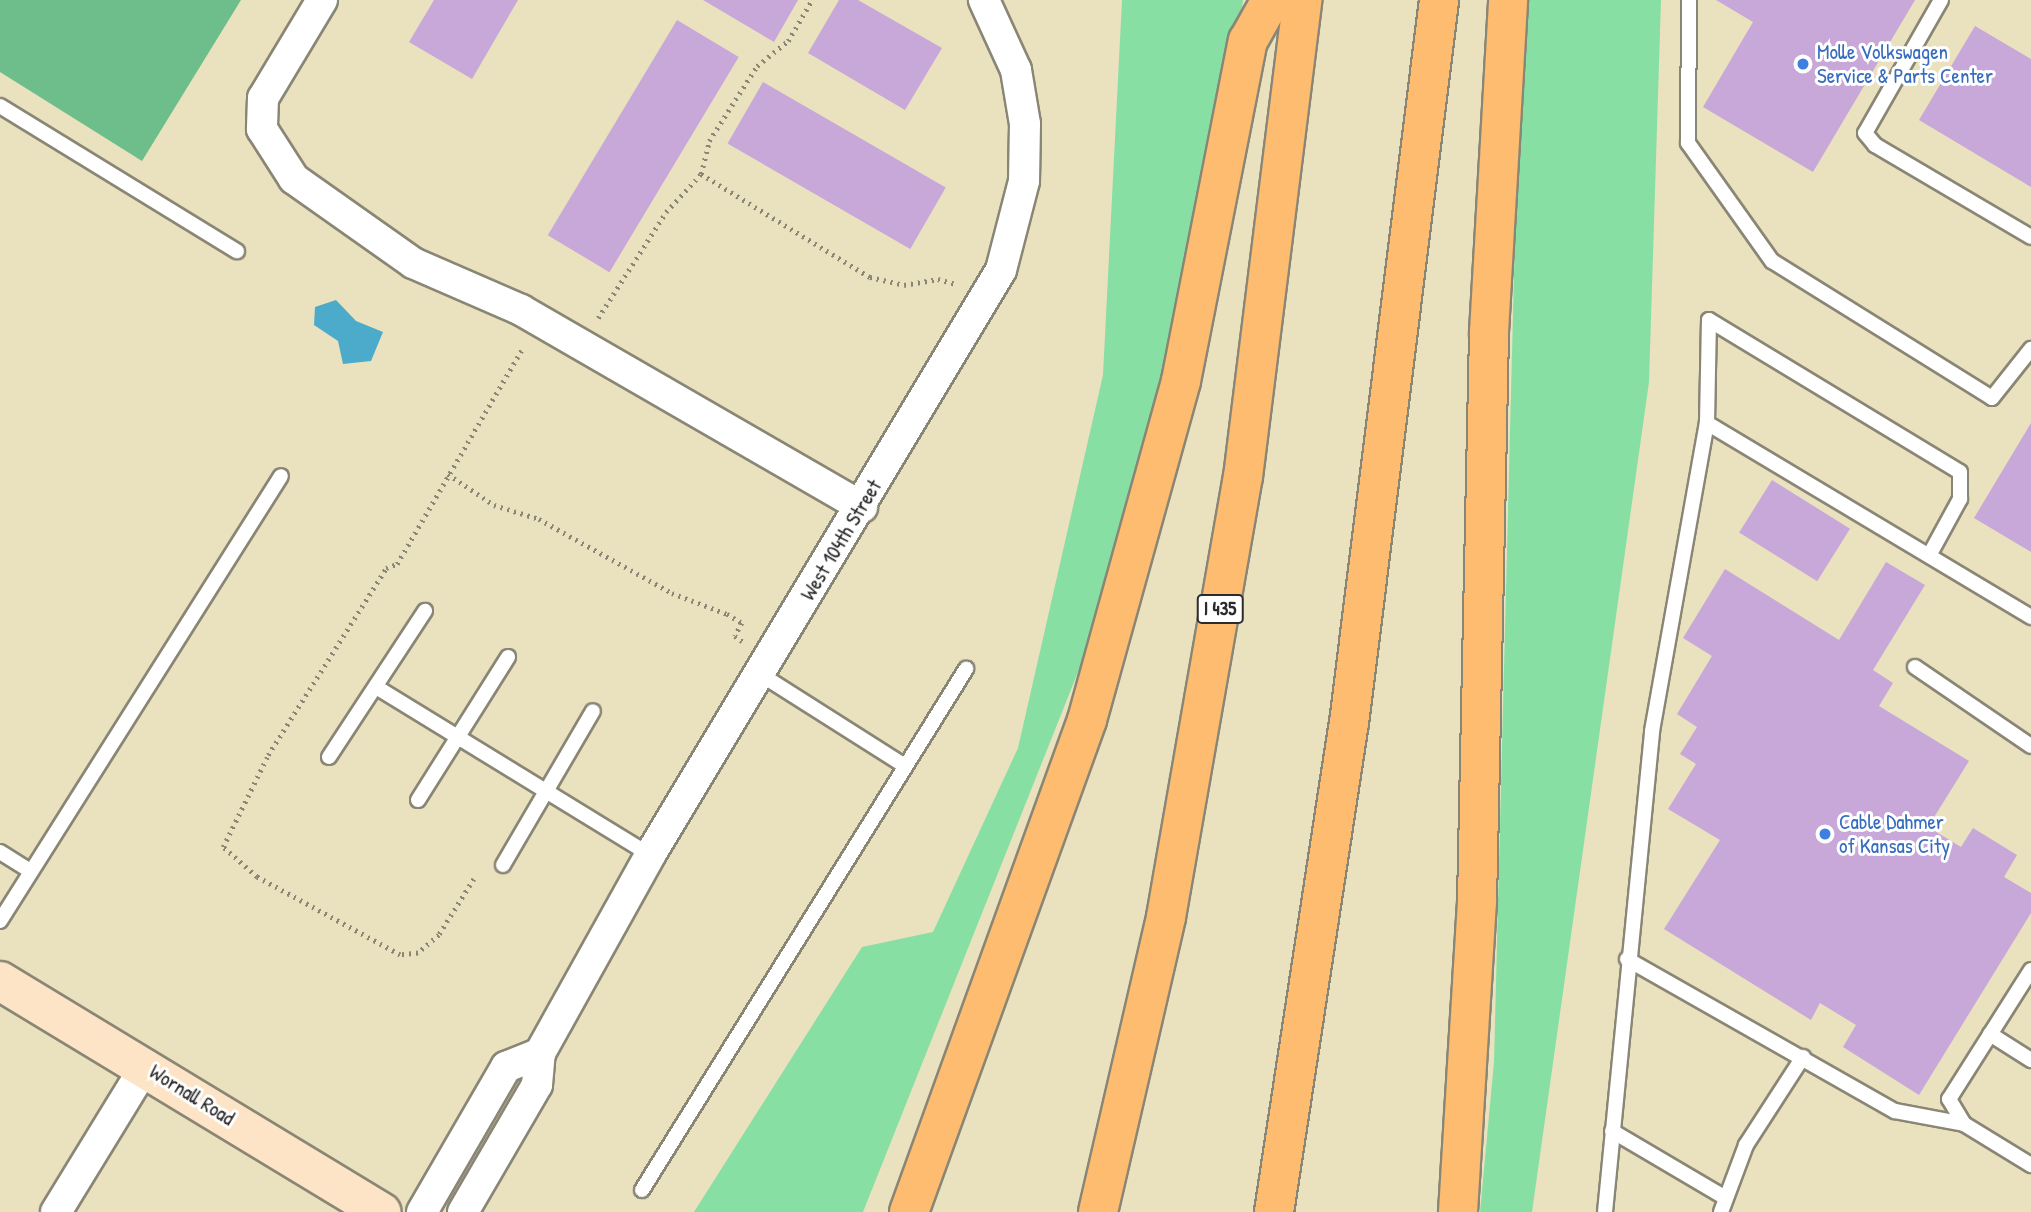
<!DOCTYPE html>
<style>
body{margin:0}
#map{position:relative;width:2031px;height:1212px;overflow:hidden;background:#eae1bf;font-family:"Patrick Hand",sans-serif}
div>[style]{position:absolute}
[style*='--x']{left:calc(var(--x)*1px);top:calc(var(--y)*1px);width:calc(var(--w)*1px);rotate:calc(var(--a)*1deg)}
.green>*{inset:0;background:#87dfa4}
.forest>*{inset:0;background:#6dbe8a}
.water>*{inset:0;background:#4caaca}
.building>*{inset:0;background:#c7a8d9;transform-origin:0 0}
.path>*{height:4.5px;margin-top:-2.25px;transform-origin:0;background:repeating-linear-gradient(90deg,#8a8675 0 2px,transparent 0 7px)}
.roads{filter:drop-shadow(2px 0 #8a8675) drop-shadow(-2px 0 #8a8675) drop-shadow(0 2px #8a8675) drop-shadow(0 -2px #8a8675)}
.lane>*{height:14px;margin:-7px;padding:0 7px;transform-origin:7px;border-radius:7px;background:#fff}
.street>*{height:30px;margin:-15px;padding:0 15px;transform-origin:15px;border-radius:15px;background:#fff}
.secondary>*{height:38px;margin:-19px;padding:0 19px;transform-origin:19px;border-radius:19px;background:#fee4c6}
.highway>*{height:38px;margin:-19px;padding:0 19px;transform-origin:19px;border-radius:19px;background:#fdbc70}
.dots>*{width:19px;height:19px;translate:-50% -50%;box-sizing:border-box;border:4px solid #fff;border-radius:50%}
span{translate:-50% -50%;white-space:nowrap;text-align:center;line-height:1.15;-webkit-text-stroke:6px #fff;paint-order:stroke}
.shield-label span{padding:2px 5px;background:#fff;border:2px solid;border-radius:5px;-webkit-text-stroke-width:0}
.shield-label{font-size:19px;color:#2b2b2b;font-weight:700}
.shop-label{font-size:21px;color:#366cbe}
.left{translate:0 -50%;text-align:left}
.street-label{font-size:21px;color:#2b2b2b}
</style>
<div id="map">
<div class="green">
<div style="clip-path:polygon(1122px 0,1243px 0,1213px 235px,1117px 574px,863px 1212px,694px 1212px,862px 947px,933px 932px,1018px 748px,1103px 375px)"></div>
<div style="clip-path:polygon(1521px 0,1661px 0,1649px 382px,1532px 1212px,1480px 1212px,1494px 1062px)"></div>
</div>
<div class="forest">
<div style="clip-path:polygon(0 0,241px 0,142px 161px,0 72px)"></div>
</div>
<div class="water">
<div style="clip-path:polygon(336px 300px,356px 321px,383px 332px,371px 361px,343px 364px,338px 341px,314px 325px,315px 307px)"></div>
</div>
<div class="building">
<div style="clip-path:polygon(434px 0,518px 0,472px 79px,409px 42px)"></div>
<div style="clip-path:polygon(703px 0,798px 0,774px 42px)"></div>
<div style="clip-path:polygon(839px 0,858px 0,942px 48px,905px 110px,808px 53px)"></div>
<div style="clip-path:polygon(1716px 0,1915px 0,1813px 172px,1703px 107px,1753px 22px)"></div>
<div style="left:677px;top:20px;width:72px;height:251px;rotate:31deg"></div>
<div style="clip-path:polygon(1975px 26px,2031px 59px,2031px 187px,1919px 120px)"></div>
<div style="left:763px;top:82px;width:211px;height:71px;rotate:30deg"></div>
<div style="clip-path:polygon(2031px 423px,2031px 552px,1974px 518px)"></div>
<div style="left:1772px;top:480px;width:92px;height:62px;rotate:32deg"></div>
<div style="clip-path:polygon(1886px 562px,1925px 585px,1873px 670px,1893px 683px,1879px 706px,1969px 761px,1928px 827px,1961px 847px,1973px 828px,2017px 855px,2004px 877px,2031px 893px,2031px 913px,1919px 1095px,1843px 1047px,1856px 1025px,1820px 1003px,1811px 1020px,1664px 929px,1720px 840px,1668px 809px,1696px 764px,1680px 754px,1697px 727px,1677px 714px,1712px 656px,1683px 638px,1725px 569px,1839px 640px)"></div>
</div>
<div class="path">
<div style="--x:701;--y:174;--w:198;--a:31.4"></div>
<div style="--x:870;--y:277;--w:35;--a:13"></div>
<div style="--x:904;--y:285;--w:35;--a:-10"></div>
<div style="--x:938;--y:279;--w:18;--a:16"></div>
<div style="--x:598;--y:318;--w:126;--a:-57.3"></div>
<div style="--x:666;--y:212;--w:52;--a:-47.4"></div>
<div style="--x:701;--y:174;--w:34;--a:-76"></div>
<div style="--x:709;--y:141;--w:89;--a:-57.4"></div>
<div style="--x:757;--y:66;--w:40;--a:-39"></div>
<div style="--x:788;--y:41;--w:48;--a:-59.7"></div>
<div style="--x:448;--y:474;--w:55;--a:34"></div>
<div style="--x:494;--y:505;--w:47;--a:17.3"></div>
<div style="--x:539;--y:519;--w:152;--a:29.1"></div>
<div style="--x:672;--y:593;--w:59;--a:20.9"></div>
<div style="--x:727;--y:614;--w:17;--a:31"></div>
<div style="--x:742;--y:623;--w:15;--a:118"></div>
<div style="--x:735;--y:636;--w:9;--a:36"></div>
<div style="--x:474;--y:879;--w:66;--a:122"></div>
<div style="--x:439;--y:935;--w:28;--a:139"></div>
<div style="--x:418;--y:953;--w:18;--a:174"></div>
<div style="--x:400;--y:955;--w:163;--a:-151.4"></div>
<div style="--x:257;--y:877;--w:45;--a:-138.6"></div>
<div style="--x:223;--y:847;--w:102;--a:-63.9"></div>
<div style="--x:268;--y:755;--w:221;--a:-57.7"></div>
<div style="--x:386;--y:568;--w:12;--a:-20"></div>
<div style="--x:397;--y:564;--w:249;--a:-59.8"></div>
</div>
<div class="roads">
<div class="lane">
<div style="--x:1689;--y:0;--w:143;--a:90.4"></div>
<div style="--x:1688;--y:143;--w:145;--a:54.6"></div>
<div style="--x:1772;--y:261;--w:259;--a:31.9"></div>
<div style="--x:1992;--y:398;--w:63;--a:-51.5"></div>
<div style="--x:1941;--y:0;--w:153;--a:119.7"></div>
<div style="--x:1865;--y:133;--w:16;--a:50"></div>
<div style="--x:1875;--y:145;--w:181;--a:30.5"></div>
<div style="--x:0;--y:106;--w:278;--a:31.5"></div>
<div style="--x:1707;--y:423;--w:378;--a:30.9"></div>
<div style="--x:1915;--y:667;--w:140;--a:34.3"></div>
<div style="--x:760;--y:674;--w:172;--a:32.4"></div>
<div style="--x:376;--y:687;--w:321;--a:31.5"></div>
<div style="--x:329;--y:757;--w:175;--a:-56.7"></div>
<div style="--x:418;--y:800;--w:169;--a:-57.8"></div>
<div style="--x:0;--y:852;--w:36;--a:32"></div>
<div style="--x:503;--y:865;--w:178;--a:-59.7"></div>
<div style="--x:0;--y:921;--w:526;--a:-57.73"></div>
<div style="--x:1627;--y:959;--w:308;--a:29.6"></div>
<div style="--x:1895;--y:1111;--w:70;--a:10.7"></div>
<div style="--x:2031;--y:970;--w:153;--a:122.4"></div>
<div style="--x:1949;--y:1099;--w:29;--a:59"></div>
<div style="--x:1964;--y:1124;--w:79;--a:31.5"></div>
<div style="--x:1990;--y:1034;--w:49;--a:32.4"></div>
<div style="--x:1612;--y:1131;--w:130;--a:30.5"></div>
<div style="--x:642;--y:1190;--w:614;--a:-58.12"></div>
<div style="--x:1605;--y:1212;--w:483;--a:-84.4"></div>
<div style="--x:1652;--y:731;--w:313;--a:-79.9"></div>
<div style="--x:1707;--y:423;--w:103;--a:-88.9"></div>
<div style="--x:1709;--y:320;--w:293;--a:31.2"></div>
<div style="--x:1960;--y:472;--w:27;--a:90"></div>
<div style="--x:1960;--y:499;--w:60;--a:118.7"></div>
<div style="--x:1721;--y:1212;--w:72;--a:-69.5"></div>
<div style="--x:1746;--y:1145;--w:105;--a:-57.1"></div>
</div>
<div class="street">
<div style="--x:322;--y:0;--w:114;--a:121"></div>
<div style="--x:263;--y:98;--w:31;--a:92"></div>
<div style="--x:262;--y:129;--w:59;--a:57.4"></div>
<div style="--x:294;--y:179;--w:146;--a:35.2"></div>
<div style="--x:413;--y:263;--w:118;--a:23.5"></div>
<div style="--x:521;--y:310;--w:394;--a:30"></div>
<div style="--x:56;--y:1212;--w:170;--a:-58.5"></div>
<div style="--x:422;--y:1212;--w:168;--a:-59.9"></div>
<div style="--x:506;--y:1067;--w:37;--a:-22"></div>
<div style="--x:463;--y:1212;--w:147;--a:-59.8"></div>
<div style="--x:537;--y:1085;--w:32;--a:-85"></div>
<div style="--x:540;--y:1053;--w:227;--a:-60.9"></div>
<div style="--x:650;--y:855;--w:682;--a:-59.04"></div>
<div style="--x:1001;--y:270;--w:92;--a:-75.5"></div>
<div style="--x:1024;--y:181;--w:57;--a:-89"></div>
<div style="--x:1025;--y:124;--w:55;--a:-99.5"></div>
<div style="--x:1016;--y:70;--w:77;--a:-114.6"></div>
</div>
<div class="secondary">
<div style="--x:0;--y:981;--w:446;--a:31.2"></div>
</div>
<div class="highway">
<div style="--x:909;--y:1212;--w:523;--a:-70.11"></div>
<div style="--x:1087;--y:720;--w:352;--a:-74.5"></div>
<div style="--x:1181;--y:381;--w:347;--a:-78.9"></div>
<div style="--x:1248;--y:41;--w:47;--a:-60.7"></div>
<div style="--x:1098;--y:1212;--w:303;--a:-77"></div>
<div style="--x:1166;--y:917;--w:447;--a:-80.1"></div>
<div style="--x:1243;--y:477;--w:481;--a:-82.9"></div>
<div style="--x:1274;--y:1212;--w:495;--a:-81.3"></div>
<div style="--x:1349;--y:723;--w:729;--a:-82.9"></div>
<div style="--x:1458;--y:1212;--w:311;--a:-86.5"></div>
<div style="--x:1477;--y:902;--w:570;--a:-88.79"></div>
<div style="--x:1489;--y:332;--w:333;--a:-86.7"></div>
</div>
</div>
<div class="dots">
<div style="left:1803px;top:64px;background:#3f7fe0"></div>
<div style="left:1825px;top:834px;background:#3f7fe0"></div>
</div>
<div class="shield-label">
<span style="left:1220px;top:609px">I 435</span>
</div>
<div class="shop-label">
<span class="left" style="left:1817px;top:64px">Molle Volkswagen<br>Service &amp; Parts Center</span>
<span class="left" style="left:1839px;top:834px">Cable Dahmer<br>of Kansas City</span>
</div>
<div class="street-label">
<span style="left:841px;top:540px;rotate:-59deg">West 104th Street</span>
<span style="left:192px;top:1095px;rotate:32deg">Wornall Road</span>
</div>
</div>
